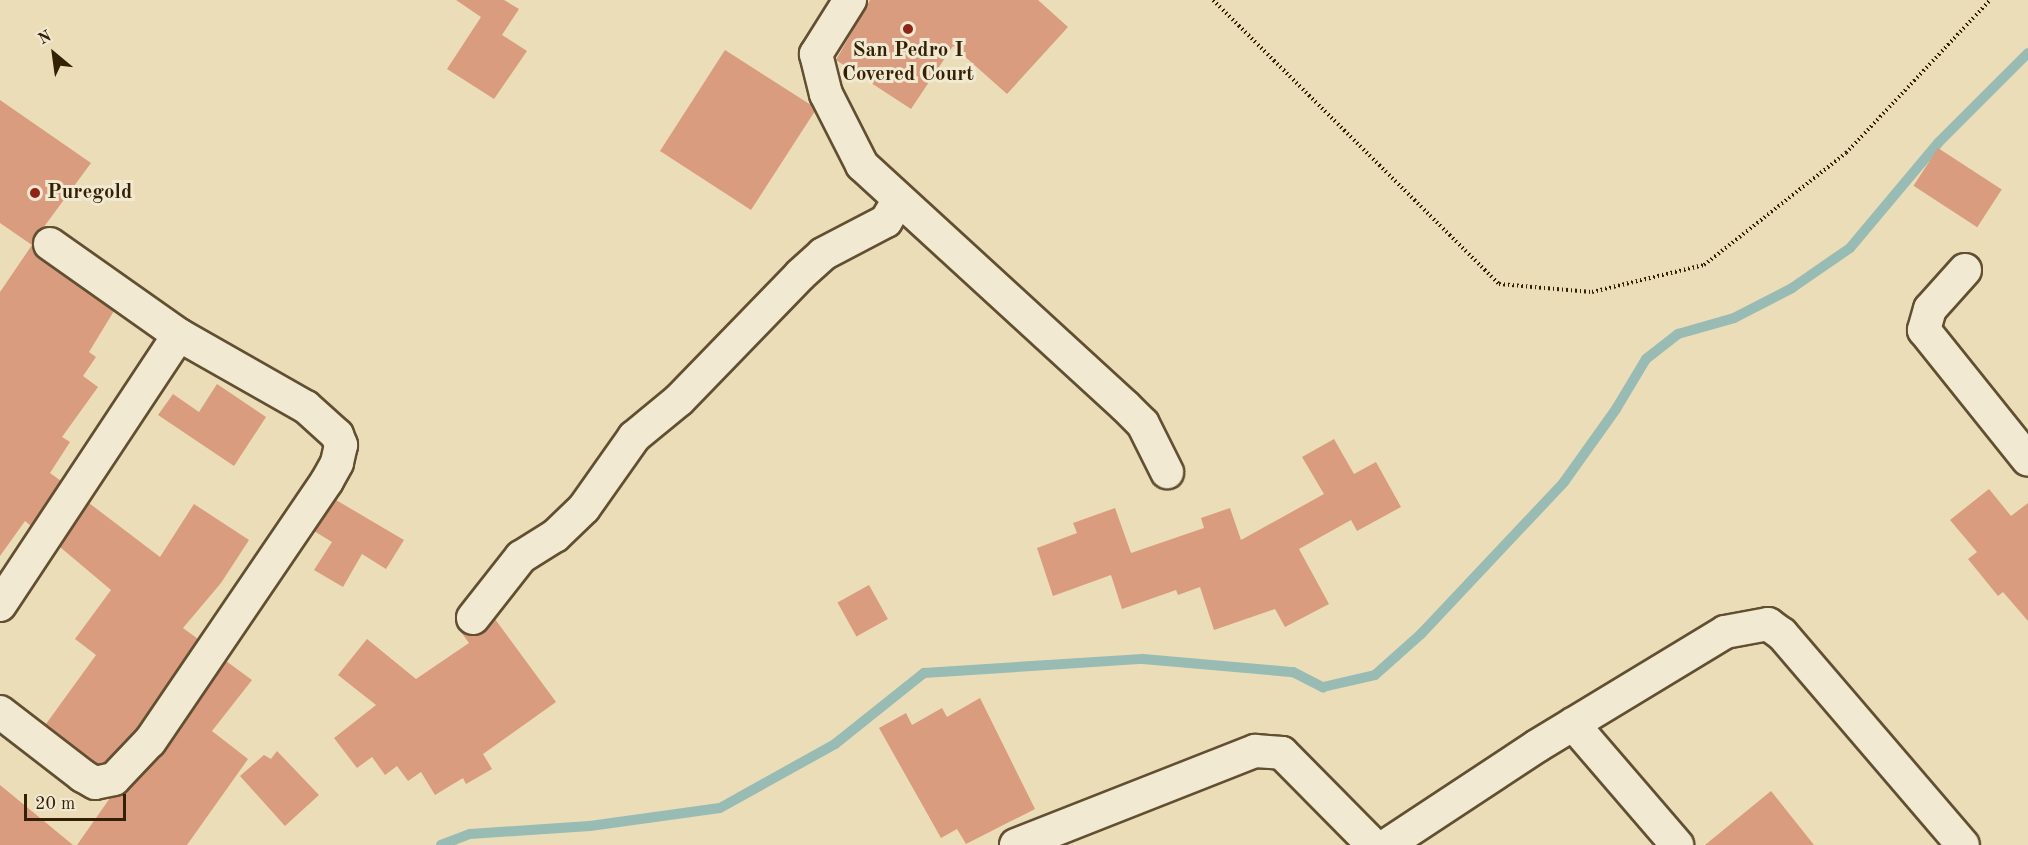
<!DOCTYPE html>
<style>
body{margin:0}
#map{position:relative;width:2028px;height:845px;overflow:hidden;background:#eaddb8;font-family:"Old Standard TT",serif}
div>[style]{position:absolute}
[style*='--x']{left:calc(var(--x)*1px);top:calc(var(--y)*1px);width:calc(var(--w)*1px);rotate:calc(var(--a)*1deg)}
.stream>*{height:10px;margin:-5px;padding:0 5px;transform-origin:5px;border-radius:5px;background:#98bbb4}
.building>*{inset:0;background:#da9c7e;transform-origin:0 0}
.path>*{height:4px;margin-top:-2px;transform-origin:0;background:repeating-linear-gradient(90deg,#342004 0 1.5px,transparent 0 4.5px)}
.roads{filter:drop-shadow(2px 0 #624f31) drop-shadow(-2px 0 #624f31) drop-shadow(0 2px #624f31) drop-shadow(0 -2px #624f31)}
.minor>*{height:32px;margin:-16px;padding:0 16px;transform-origin:16px;border-radius:16px;background:#f1e9d1}
.dots>*{width:16px;height:16px;translate:-50% -50%;box-sizing:border-box;border:3px solid #f1e9d1;border-radius:50%}
span{translate:-50% -50%;white-space:nowrap;text-align:center;line-height:1.15;-webkit-text-stroke:6px #f1e9d1;paint-order:stroke}
.poi-label{font-size:21px;color:#342004;font-weight:700}
.left{translate:0 -50%;text-align:left}
.north{position:absolute;left:24px;top:24px;width:60px;height:60px;-webkit-text-stroke:4px #f1e9d1;paint-order:stroke;rotate:331deg;font-size:16px;font-weight:700;line-height:24px;text-align:center;color:#342004}
.north::after{content:'';display:block;margin:auto;width:21px;height:27px;background:#342004;clip-path:polygon(50% 0,100% 100%,50% 72%,0 100%)}
.scale{position:absolute;left:24px;top:794px;width:102px;height:27px;box-sizing:border-box;border:3px solid #342004;border-top:0;padding-left:8px;font-size:18px;line-height:21px;white-space:nowrap;color:#342004;-webkit-text-stroke:4px #f1e9d1;paint-order:stroke}
</style>
<div id="map">
<div class="stream">
<div style="--x:441;--y:845;--w:31;--a:-21"></div>
<div style="--x:470;--y:834;--w:120;--a:-3.8"></div>
<div style="--x:590;--y:826;--w:131;--a:-7.9"></div>
<div style="--x:720;--y:808;--w:132;--a:-29.1"></div>
<div style="--x:835;--y:744;--w:114;--a:-38.6"></div>
<div style="--x:924;--y:673;--w:219;--a:-3.7"></div>
<div style="--x:1143;--y:659;--w:151;--a:5"></div>
<div style="--x:1293;--y:672;--w:34;--a:27"></div>
<div style="--x:1323;--y:687;--w:53;--a:-13"></div>
<div style="--x:1375;--y:675;--w:62;--a:-41.7"></div>
<div style="--x:1421;--y:634;--w:209;--a:-46.7"></div>
<div style="--x:1564;--y:482;--w:90;--a:-54.5"></div>
<div style="--x:1616;--y:409;--w:58;--a:-59"></div>
<div style="--x:1646;--y:359;--w:41;--a:-38"></div>
<div style="--x:1678;--y:334;--w:58;--a:-15.9"></div>
<div style="--x:1734;--y:318;--w:65;--a:-27.3"></div>
<div style="--x:1792;--y:288;--w:70;--a:-34.6"></div>
<div style="--x:1850;--y:248;--w:137;--a:-50"></div>
<div style="--x:1938;--y:143;--w:127;--a:-45"></div>
</div>
<div class="building">
<div style="clip-path:polygon(456px 0,504px 0,519px 9px,502px 35px,527px 51px,494px 99px,447px 69px,481px 17px)"></div>
<div style="clip-path:polygon(870px 0,1038px 0,1068px 27px,1007px 94px,953px 46px,911px 109px,836px 60px)"></div>
<div style="clip-path:polygon(725px 50px,811px 105px,815px 111px,751px 210px,660px 151px)"></div>
<div style="clip-path:polygon(0 100px,91px 163px,32px 243px,40px 259px,114px 311px,89px 352px,96px 357px,83px 376px,98px 387px,62px 437px,70px 442px,50px 473px,61px 481px,31px 526px,25px 521px,0 556px,0 292px,32px 245px,0 223px)"></div>
<div style="left:1938px;top:148px;width:76px;height:45px;rotate:33deg"></div>
<div style="clip-path:polygon(217px 384px,266px 417px,234px 466px,158px 415px,173px 394px,199px 412px)"></div>
<div style="clip-path:polygon(1334px 439px,1354px 474px,1376px 462px,1401px 507px,1357px 531px,1351px 520px,1299px 549px,1329px 604px,1285px 627px,1275px 609px,1214px 630px,1200px 587px,1178px 595px,1176px 590px,1122px 609px,1111px 575px,1053px 596px,1037px 548px,1077px 533px,1073px 523px,1115px 508px,1131px 553px,1204px 528px,1201px 518px,1230px 508px,1241px 540px,1324px 494px,1302px 457px)"></div>
<div style="clip-path:polygon(1989px 489px,2011px 516px,2028px 503px,2028px 621px,2003px 592px,1998px 596px,1968px 559px,1977px 552px,1950px 520px)"></div>
<div style="clip-path:polygon(336px 500px,404px 540px,386px 569px,362px 554px,343px 587px,314px 570px,332px 542px,314px 531px)"></div>
<div style="clip-path:polygon(89px 503px,160px 557px,194px 504px,249px 540px,221px 583px,183px 628px,198px 639px,136px 730px,105px 763px,98px 764px,46px 724px,96px 655px,75px 639px,111px 590px,60px 547px)"></div>
<div style="left:869px;top:585px;width:39px;height:36px;rotate:61deg"></div>
<div style="clip-path:polygon(495px 619px,556px 702px,483px 754px,492px 769px,466px 784px,463px 778px,435px 795px,421px 772px,408px 781px,397px 766px,385px 775px,372px 757px,357px 768px,334px 738px,376px 705px,338px 675px,367px 639px,416px 679px,469px 643px,461px 632px,479px 635px)"></div>
<div style="clip-path:polygon(226px 661px,252px 680px,212px 731px,248px 759px,187px 845px,77px 845px,110px 798px,127px 791px,163px 753px)"></div>
<div style="clip-path:polygon(980px 698px,1035px 809px,966px 844px,957px 829px,941px 838px,879px 728px,906px 713px,912px 725px,942px 708px,947px 717px)"></div>
<div style="clip-path:polygon(277px 751px,319px 795px,285px 826px,240px 776px,264px 755px,271px 759px)"></div>
<div style="clip-path:polygon(0 785px,73px 845px,0 845px)"></div>
<div style="clip-path:polygon(1771px 791px,1814px 845px,1705px 845px)"></div>
</div>
<div class="path">
<div style="--x:1213;--y:0;--w:403;--a:44.8"></div>
<div style="--x:1499;--y:284;--w:93;--a:4.9"></div>
<div style="--x:1592;--y:292;--w:115;--a:-13.6"></div>
<div style="--x:1704;--y:265;--w:181;--a:-38.3"></div>
<div style="--x:1846;--y:153;--w:210;--a:-46.7"></div>
</div>
<div class="roads">
<div class="minor">
<div style="--x:850;--y:0;--w:64;--a:122.2"></div>
<div style="--x:816;--y:54;--w:41;--a:76"></div>
<div style="--x:826;--y:94;--w:80;--a:63.1"></div>
<div style="--x:862;--y:165;--w:357;--a:42.5"></div>
<div style="--x:1125;--y:406;--w:25;--a:45"></div>
<div style="--x:1143;--y:424;--w:54;--a:63.4"></div>
<div style="--x:50;--y:244;--w:158;--a:35.2"></div>
<div style="--x:1965;--y:270;--w:52;--a:131.9"></div>
<div style="--x:1930;--y:309;--w:22;--a:106"></div>
<div style="--x:1924;--y:330;--w:166;--a:51.3"></div>
<div style="--x:0;--y:605;--w:324;--a:-56.5"></div>
<div style="--x:179;--y:335;--w:146;--a:29.6"></div>
<div style="--x:306;--y:407;--w:42;--a:42.1"></div>
<div style="--x:337;--y:435;--w:11;--a:68"></div>
<div style="--x:341;--y:445;--w:18;--a:103"></div>
<div style="--x:337;--y:463;--w:21;--a:119"></div>
<div style="--x:327;--y:481;--w:315;--a:124.2"></div>
<div style="--x:150;--y:741;--w:52;--a:133.5"></div>
<div style="--x:114;--y:779;--w:19;--a:168"></div>
<div style="--x:95;--y:783;--w:14;--a:-150"></div>
<div style="--x:83;--y:776;--w:105;--a:-142.4"></div>
<div style="--x:473;--y:618;--w:78;--a:-51.8"></div>
<div style="--x:521;--y:557;--w:40;--a:-32"></div>
<div style="--x:555;--y:536;--w:40;--a:-44"></div>
<div style="--x:584;--y:508;--w:87;--a:-54.8"></div>
<div style="--x:634;--y:437;--w:58;--a:-39.4"></div>
<div style="--x:679;--y:400;--w:174;--a:-45.9"></div>
<div style="--x:800;--y:275;--w:31;--a:-42"></div>
<div style="--x:823;--y:254;--w:71;--a:-27.6"></div>
<div style="--x:886;--y:221;--w:23;--a:-59"></div>
<div style="--x:1573;--y:724;--w:160;--a:49.3"></div>
<div style="--x:1016;--y:845;--w:257;--a:-21.5"></div>
<div style="--x:1255;--y:751;--w:27;--a:4"></div>
<div style="--x:1282;--y:753;--w:129;--a:45.3"></div>
<div style="--x:1387;--y:845;--w:180;--a:-33.4"></div>
<div style="--x:1537;--y:746;--w:220;--a:-31.2"></div>
<div style="--x:1725;--y:632;--w:44;--a:-10.5"></div>
<div style="--x:1768;--y:624;--w:17;--a:36"></div>
<div style="--x:1782;--y:634;--w:278;--a:49.4"></div>
</div>
</div>
<div class="dots">
<div style="left:908px;top:29px;background:#8f2418"></div>
<div style="left:35px;top:193px;background:#8f2418"></div>
</div>
<div class="poi-label">
<span style="left:908px;top:63px">San Pedro I<br>Covered Court</span>
<span class="left" style="left:47px;top:193px">Puregold</span>
</div>
<div class="north">N</div>
<div class="scale">20 m</div>
</div>
